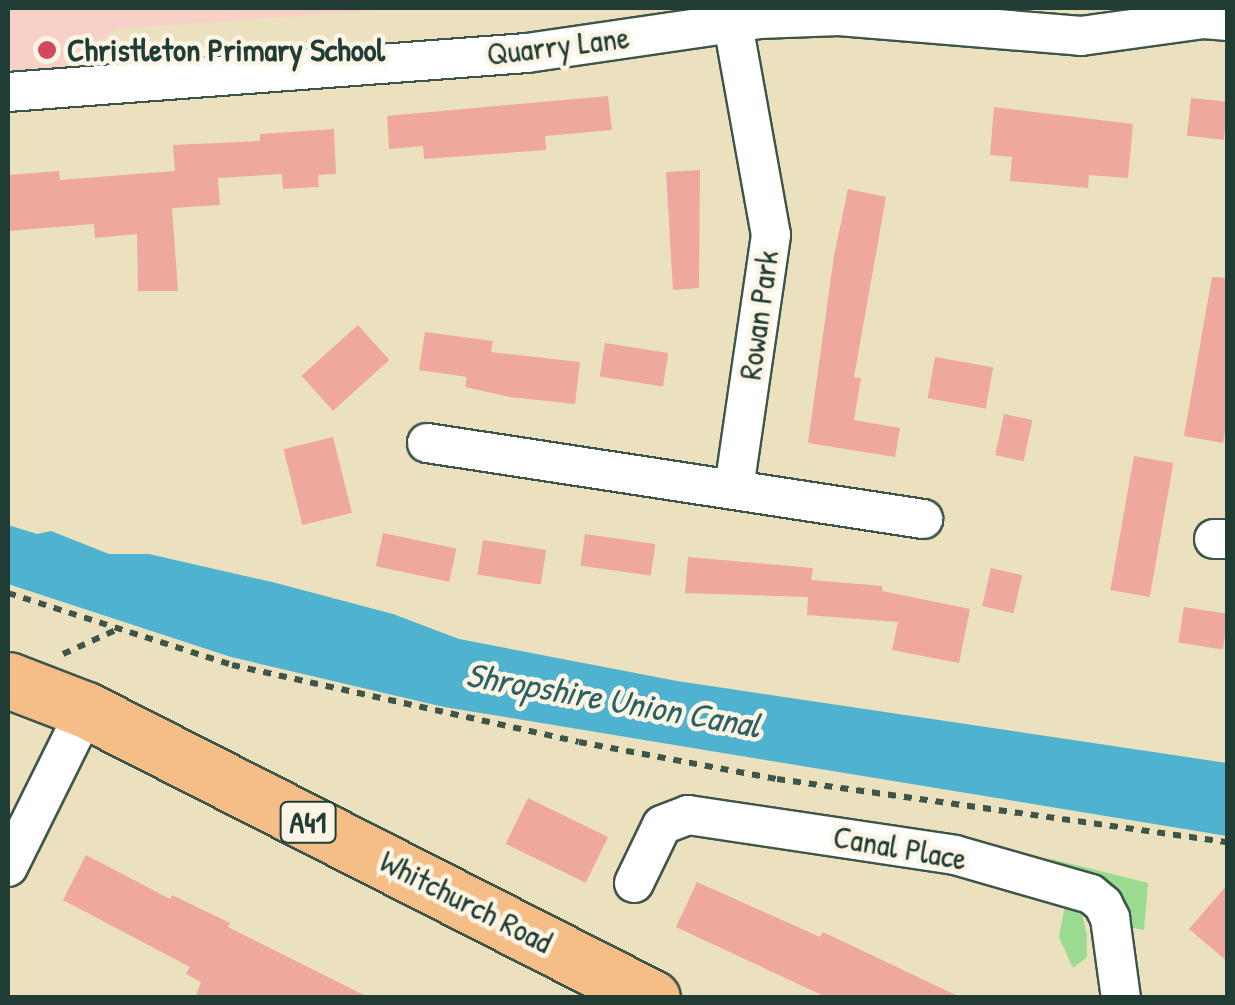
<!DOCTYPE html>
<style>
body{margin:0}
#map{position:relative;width:1235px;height:1005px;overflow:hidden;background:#ebe1be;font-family:"Patrick Hand",sans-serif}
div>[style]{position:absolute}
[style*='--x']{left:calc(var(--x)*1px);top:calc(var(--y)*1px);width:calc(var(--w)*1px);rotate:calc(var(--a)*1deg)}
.built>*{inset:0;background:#f7d1c8}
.green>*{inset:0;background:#9bdb91}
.water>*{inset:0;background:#4fb2ce}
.building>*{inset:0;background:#eea89e;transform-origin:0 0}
.path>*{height:6px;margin-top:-3px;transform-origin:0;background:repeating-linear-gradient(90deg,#3e5649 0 8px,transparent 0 16px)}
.roads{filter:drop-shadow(2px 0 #3e5649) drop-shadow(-2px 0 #3e5649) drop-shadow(0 2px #3e5649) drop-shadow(0 -2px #3e5649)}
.minor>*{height:38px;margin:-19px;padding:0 19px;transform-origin:19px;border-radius:19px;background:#fff}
.trunk>*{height:55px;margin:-27.5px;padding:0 27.5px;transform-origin:27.5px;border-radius:27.5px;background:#f6be87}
.dots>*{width:28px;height:28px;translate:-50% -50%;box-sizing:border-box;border:5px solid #fcf5e5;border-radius:50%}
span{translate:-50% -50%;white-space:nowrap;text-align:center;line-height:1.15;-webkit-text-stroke:9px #fcf5e5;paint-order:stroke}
.shield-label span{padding:2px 8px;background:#fcf5e5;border:2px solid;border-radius:8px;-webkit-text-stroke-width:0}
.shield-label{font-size:30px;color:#1f3d34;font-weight:700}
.street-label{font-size:32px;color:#1f3d34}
.poi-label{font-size:32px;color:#1f3d34;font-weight:700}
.left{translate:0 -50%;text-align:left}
.water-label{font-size:35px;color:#2d6062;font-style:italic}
.frame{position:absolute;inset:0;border:10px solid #1f3d34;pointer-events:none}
</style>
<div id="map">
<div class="built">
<div style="clip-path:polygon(8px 8px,411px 8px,116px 29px,56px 72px,8px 74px)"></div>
</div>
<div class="green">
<div style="clip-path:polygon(1044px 857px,1148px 883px,1144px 930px,1129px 927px,1118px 897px,1100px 878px)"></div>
<div style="clip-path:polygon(1065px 905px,1082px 915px,1087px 935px,1087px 957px,1073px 968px,1059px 937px)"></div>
</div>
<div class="water">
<div style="clip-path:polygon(8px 525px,37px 534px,51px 531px,109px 554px,149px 554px,276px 583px,393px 614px,459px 639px,677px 681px,1227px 763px,1227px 836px,444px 707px,231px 657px,8px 584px)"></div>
</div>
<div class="building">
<div style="clip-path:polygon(608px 96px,612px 130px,545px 136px,546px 150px,424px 159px,423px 146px,389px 149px,387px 116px)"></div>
<div style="left:1191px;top:98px;width:37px;height:38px;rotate:6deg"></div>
<div style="clip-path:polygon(994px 107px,1133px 124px,1128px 178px,1089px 175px,1088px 188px,1010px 181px,1012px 157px,990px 155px)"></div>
<div style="clip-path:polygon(334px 129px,336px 174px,318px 175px,319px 187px,283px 189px,282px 174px,218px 178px,220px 205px,172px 208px,178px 291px,138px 291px,137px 234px,95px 238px,94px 224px,8px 231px,8px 175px,59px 171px,60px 180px,175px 171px,173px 145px,260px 141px,260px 134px)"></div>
<div style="clip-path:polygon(700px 170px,699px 288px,673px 290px,666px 172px)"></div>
<div style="clip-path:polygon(848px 189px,886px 197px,854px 377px,861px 378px,854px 420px,900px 428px,895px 457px,808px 443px,834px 256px)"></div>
<div style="clip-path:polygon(1212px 277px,1228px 278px,1228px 416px,1223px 443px,1184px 436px)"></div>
<div style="left:358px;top:325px;width:47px;height:76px;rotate:48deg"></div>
<div style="clip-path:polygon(425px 332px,493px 341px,491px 352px,580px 362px,575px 404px,510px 397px,465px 387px,467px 377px,419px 370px)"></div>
<div style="left:605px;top:343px;width:64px;height:34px;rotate:9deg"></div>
<div style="left:935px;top:357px;width:59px;height:42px;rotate:10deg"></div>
<div style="left:1004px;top:414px;width:29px;height:42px;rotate:12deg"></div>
<div style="left:333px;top:437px;width:78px;height:51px;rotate:76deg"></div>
<div style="left:1134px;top:456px;width:40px;height:136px;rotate:10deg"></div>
<div style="left:383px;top:533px;width:75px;height:34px;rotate:12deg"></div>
<div style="left:585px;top:534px;width:71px;height:32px;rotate:8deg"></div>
<div style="left:483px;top:540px;width:64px;height:35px;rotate:9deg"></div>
<div style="clip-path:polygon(688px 557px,813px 568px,811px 580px,882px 586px,882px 591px,970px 609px,959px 663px,892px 650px,898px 622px,807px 615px,808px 597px,685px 593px)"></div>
<div style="left:991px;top:568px;width:32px;height:39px;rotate:13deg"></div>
<div style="left:1184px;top:607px;width:45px;height:36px;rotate:9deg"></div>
<div style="left:528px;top:798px;width:89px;height:51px;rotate:26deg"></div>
<div style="clip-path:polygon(86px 855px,170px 899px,172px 895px,230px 923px,228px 927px,370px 998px,195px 998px,201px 982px,186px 974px,190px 967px,63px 900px)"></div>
<div style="clip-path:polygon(697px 882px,820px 937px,823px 932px,962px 998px,828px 998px,676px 927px)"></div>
<div style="clip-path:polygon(1228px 884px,1228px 962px,1189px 929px)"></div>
</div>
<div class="path">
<div style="--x:8;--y:593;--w:235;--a:17.8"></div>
<div style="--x:232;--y:665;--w:355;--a:12.5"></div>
<div style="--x:579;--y:742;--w:201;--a:10.6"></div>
<div style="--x:777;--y:779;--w:455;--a:8"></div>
<div style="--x:63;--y:654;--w:58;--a:-24.4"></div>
</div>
<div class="roads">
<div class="minor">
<div style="--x:733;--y:24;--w:214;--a:79.8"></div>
<div style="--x:771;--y:235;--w:257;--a:98.3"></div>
<div style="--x:8;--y:92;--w:520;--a:-4.3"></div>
<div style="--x:527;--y:53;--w:234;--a:-8.3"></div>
<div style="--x:759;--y:19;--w:80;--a:-2.1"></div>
<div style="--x:839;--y:16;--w:243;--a:4.7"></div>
<div style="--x:1081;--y:36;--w:124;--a:-7.9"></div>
<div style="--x:1204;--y:19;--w:24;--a:5"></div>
<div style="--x:427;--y:443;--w:502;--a:8.71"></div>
<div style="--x:1214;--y:539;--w:14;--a:0"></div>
<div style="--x:8;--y:867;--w:175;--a:-63.6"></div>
<div style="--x:634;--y:883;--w:64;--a:-64.2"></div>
<div style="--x:662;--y:825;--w:28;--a:-21"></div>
<div style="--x:688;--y:815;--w:270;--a:8.5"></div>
<div style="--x:955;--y:855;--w:141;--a:16"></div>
<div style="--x:1091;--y:894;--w:16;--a:40"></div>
<div style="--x:1103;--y:904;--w:16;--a:63"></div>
<div style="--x:1110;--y:918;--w:81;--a:82.2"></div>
</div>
<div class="trunk">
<div style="--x:8;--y:680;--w:84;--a:21"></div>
<div style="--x:86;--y:710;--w:635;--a:26.97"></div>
</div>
</div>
<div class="dots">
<div style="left:47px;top:50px;background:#d1495b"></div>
</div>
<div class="shield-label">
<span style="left:308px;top:822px">A41</span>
</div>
<div class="street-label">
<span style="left:558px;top:46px;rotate:-7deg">Quarry Lane</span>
<span style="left:759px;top:315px;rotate:-82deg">Rowan Park</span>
<span style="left:900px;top:848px;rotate:10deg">Canal Place</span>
<span style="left:466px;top:902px;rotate:27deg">Whitchurch Road</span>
</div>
<div class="poi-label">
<span class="left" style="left:67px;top:50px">Christleton Primary School</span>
</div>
<div class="water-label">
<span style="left:613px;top:700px;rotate:10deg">Shropshire Union Canal</span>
</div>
<div class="frame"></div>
</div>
